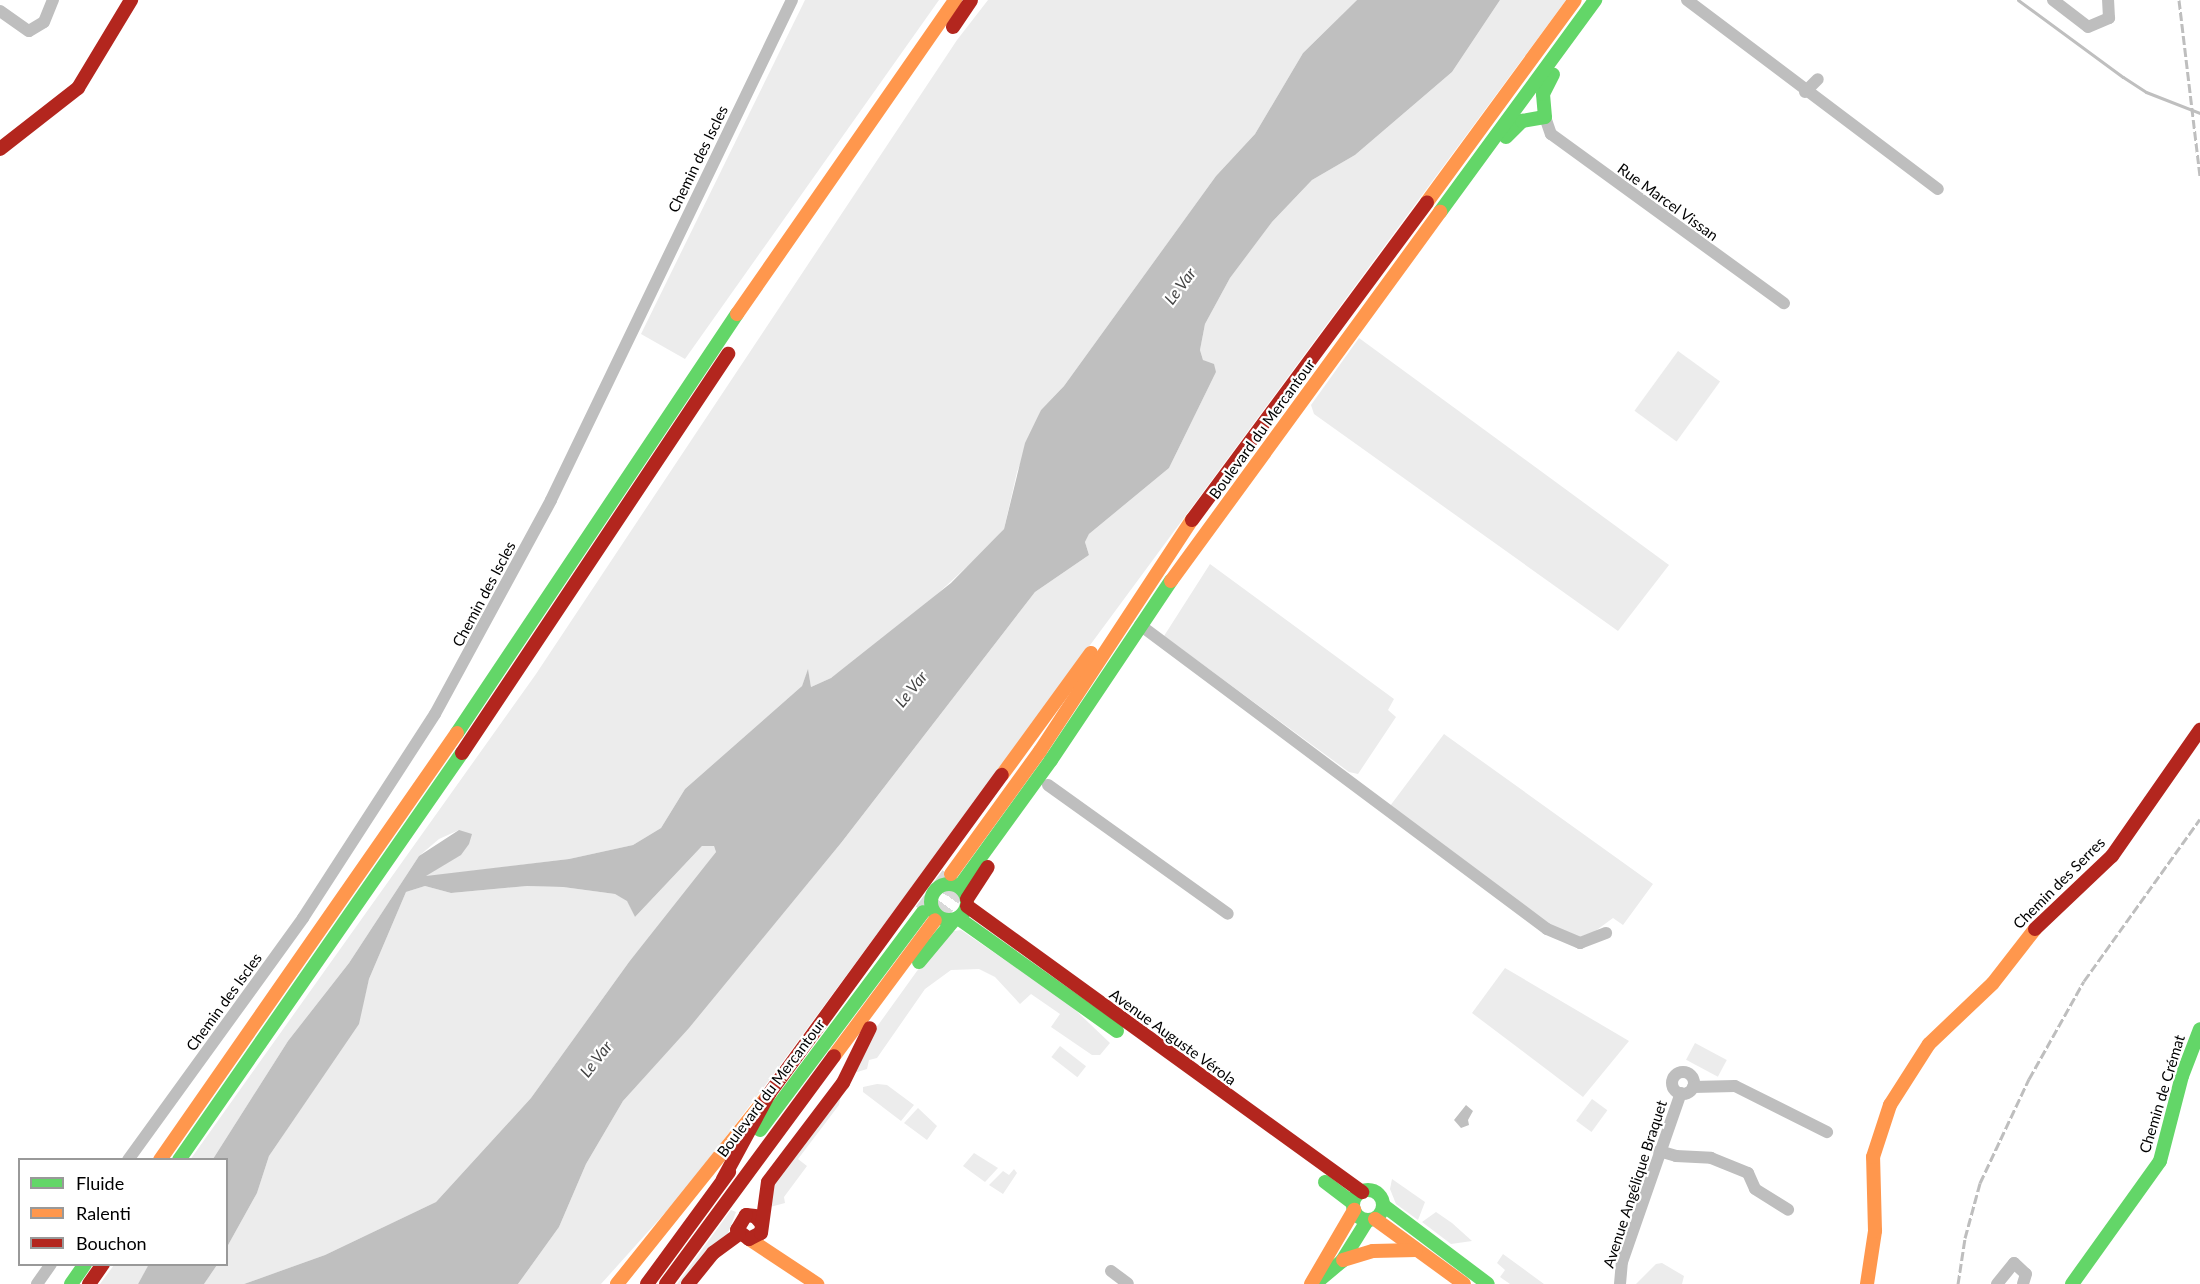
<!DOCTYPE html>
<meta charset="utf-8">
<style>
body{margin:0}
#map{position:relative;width:2200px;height:1284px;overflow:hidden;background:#fff;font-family:Lato,sans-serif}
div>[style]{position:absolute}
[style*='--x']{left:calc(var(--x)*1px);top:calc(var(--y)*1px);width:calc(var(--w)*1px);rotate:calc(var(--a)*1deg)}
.green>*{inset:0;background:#ececec;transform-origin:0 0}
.water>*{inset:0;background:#bfbfbf}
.stream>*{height:3px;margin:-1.5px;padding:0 1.5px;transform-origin:1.5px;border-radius:1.5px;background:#bfbfbf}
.primary-tunnel>*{height:18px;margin-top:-9px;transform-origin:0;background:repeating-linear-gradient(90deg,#d9d9d9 0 18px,transparent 0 27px)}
.street>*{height:12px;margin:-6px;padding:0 6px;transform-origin:6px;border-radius:6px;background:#bebebe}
.street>.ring{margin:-6px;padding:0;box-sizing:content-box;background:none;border:12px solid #bebebe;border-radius:50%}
.fast>*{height:14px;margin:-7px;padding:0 7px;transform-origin:7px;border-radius:7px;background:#63d668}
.fast>.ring{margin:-7px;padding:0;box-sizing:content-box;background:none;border:14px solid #63d668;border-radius:50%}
.slow>*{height:14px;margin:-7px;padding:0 7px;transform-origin:7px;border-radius:7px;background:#ff974d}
.jam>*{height:14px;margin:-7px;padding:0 7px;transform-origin:7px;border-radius:7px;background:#b3261e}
.rail>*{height:3px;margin-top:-1.5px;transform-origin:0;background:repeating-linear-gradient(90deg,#bebebe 0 9px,transparent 0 12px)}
span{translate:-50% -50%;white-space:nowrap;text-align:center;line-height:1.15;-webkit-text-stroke:4.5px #fff;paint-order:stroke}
.street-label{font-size:15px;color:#000}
.water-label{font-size:16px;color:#444;font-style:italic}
.legend{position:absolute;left:18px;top:1158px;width:210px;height:108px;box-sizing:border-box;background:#fff;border:2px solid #999;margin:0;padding:8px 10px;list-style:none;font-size:18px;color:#000}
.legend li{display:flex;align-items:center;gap:12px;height:30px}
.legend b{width:30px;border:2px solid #999}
</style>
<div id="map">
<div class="green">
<div style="clip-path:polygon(805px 0,939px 0,685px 359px,641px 334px)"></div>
<div style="clip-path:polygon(988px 0,1357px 0,1303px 53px,1255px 134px,1216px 176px,1064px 386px,1041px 410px,1017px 472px,1004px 529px,984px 551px,909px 620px,831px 678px,811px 687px,808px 670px,802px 686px,685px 789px,661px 828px,633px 845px,569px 859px,424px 877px,459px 830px,439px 839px,419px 856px,349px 963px,288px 1041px,213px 1159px,190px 1160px,536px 674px,957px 40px)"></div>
<div style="clip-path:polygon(1500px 0,1566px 0,764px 1087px,681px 1195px,601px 1284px,518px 1284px,559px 1227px,586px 1164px,623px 1101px,689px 1027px,841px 843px,1035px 592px,1089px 555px,1085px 542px,1089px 534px,1169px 468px,1216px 372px,1203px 360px,1200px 350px,1205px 324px,1230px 278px,1272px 222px,1312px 180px,1355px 155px,1452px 72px)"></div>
<div style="clip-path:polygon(1359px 338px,1669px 565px,1618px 631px,1314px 414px,1311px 405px)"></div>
<div style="left:1678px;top:351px;width:52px;height:74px;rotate:36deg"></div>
<div style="clip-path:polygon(1210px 564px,1394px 699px,1388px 710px,1396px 717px,1358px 774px,1349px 772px,1164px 636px)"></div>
<div style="clip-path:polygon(1444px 734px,1653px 884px,1623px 925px,1613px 918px,1594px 932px,1579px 937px,1546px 924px,1390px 806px)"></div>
<div style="clip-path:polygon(702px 846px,714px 846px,716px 852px,680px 902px,629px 962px,531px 1098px,436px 1202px,325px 1255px,244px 1284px,204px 1284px,217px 1265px,226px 1264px,227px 1247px,257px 1193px,269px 1156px,358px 1024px,369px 979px,406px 892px,425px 886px,451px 893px,527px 886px,563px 887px,615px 894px,627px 900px,635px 917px)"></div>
<div style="clip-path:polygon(961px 930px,1068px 1003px,1110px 1043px,1100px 1055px,1092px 1055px,1051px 1027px,1060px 1014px,1031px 994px,1020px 1004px,995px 977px,979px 969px,951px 970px,925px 989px,877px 1058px,869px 1060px,867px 1069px,854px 1073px,876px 1028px,917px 971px,948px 932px)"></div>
<div style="clip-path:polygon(1505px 968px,1629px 1041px,1583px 1097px,1472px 1013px)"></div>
<div style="left:1695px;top:1043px;width:36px;height:19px;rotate:28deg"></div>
<div style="left:1060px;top:1046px;width:33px;height:14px;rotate:38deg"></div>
<div style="clip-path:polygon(877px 1084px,887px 1085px,914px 1105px,901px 1121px,863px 1092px,863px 1087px)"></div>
<div style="clip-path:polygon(842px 1090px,839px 1105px,798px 1159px,807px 1166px,784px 1197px,785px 1203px,770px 1207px,773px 1186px)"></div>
<div style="left:1592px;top:1099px;width:19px;height:27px;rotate:36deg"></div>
<div style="clip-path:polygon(918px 1108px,937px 1126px,927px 1140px,904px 1123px)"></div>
<div style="clip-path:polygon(974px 1153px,998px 1168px,985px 1182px,963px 1166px)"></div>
<div style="clip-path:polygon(1014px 1169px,1017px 1173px,1003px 1194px,989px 1185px,1003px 1171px,1009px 1175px)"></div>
<div style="clip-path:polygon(1392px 1179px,1425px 1202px,1418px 1220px,1396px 1204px,1390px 1189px)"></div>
<div style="clip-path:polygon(731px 1210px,736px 1212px,727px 1236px,684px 1284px,677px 1284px)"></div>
<div style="clip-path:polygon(1436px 1212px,1452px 1223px,1472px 1241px,1451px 1244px,1422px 1222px)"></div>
<div style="clip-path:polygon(1503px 1254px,1544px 1284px,1510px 1284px,1500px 1277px,1505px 1270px,1497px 1263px)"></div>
<div style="clip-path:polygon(1662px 1263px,1684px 1276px,1682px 1284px,1636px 1284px,1656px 1264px)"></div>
<div style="clip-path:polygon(114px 1265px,149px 1265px,138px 1284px,100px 1284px)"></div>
</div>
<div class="water">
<div style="clip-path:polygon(1357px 0,1500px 0,1452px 72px,1355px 155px,1312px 180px,1272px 222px,1230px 278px,1205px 324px,1200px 350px,1203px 360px,1214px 364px,1216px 372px,1169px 468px,1089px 534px,1085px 542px,1089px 555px,1035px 592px,841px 843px,689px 1028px,623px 1101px,586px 1164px,559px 1227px,518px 1284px,244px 1284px,325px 1255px,436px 1202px,531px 1098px,629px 962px,716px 852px,714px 846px,702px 846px,635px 917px,627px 901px,615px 894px,563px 887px,527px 886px,451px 893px,425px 886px,406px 892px,369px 979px,359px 1024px,269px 1156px,257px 1193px,227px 1247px,226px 1160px,213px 1159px,288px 1041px,349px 963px,419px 856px,459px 830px,472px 834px,469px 844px,461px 855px,426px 876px,569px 859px,633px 845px,661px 828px,685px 789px,802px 686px,808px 669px,811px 687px,831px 678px,951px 583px,1004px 529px,1025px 443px,1041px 410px,1064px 386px,1216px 176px,1255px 134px,1303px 53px)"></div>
<div style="clip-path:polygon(1466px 1105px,1473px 1111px,1468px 1120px,1469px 1125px,1461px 1128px,1454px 1120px)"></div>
<div style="clip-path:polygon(149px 1264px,217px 1264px,217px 1265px,204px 1284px,138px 1284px)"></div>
</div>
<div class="stream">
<div style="--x:2018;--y:0;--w:130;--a:36.3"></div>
<div style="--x:2123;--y:77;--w:27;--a:33"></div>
<div style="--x:2146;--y:92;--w:58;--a:21.3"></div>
</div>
<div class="primary-tunnel">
<div style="--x:923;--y:912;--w:47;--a:-53.6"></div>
<div style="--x:935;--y:920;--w:46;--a:-53.9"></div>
</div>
<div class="street">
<div style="--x:1687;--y:0;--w:314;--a:37"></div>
<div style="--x:2053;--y:0;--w:44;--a:37.6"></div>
<div style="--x:2088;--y:27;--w:23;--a:-23"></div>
<div style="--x:2109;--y:18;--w:18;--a:-93"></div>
<div style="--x:0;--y:11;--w:35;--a:35"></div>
<div style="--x:29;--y:31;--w:17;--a:-31"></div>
<div style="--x:44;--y:22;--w:24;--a:-68"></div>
<div style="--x:1805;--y:92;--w:18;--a:-45"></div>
<div style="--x:1545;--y:117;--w:18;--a:71"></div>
<div style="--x:1551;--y:134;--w:288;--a:36"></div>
<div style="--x:1140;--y:625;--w:508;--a:36.76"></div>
<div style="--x:1547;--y:929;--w:36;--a:23"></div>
<div style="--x:1580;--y:943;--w:28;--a:-21"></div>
<div style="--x:1048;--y:785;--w:221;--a:35.6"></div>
<div class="ring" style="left:1672px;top:1072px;width:10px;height:10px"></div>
<div style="--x:1693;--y:1087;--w:42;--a:-1.4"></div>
<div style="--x:1735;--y:1086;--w:103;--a:26.6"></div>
<div style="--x:1659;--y:1151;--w:18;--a:16"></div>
<div style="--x:1676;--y:1156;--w:35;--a:3"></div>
<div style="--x:1711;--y:1158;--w:40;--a:22"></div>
<div style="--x:1748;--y:1173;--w:17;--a:66"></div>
<div style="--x:1755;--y:1189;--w:39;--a:32"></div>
<div style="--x:128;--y:1160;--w:299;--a:-54.1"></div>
<div style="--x:303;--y:918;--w:243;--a:-57.1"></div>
<div style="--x:435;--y:714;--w:243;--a:-61.5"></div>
<div style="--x:551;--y:500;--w:555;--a:-64.27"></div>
<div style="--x:1111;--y:1271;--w:21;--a:37"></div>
<div style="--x:37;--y:1284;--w:24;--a:-55"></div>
<div style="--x:1620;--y:1284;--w:22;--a:-85"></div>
<div style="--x:1622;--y:1262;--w:179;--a:-70.8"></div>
<div style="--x:1997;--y:1284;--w:27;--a:-51"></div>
<div style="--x:2014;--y:1263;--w:16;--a:43"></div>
<div style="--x:2026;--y:1274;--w:10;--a:107"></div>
</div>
<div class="fast">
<div style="--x:1506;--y:137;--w:23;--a:-45"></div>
<div style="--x:1522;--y:121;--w:23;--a:-10"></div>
<div style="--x:1545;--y:117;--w:23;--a:-95"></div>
<div style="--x:1543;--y:94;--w:22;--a:-63"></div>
<div style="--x:1440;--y:212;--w:263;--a:-53.8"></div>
<div style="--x:457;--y:733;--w:504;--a:-56.25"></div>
<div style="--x:962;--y:883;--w:152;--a:-54.1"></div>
<div style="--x:1051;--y:760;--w:216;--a:-56.2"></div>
<div class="ring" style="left:931px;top:884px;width:22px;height:22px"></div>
<div style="--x:958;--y:918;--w:195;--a:35.4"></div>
<div style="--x:919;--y:962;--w:55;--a:-50.2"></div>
<div style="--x:760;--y:1130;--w:272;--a:-53.2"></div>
<div style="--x:179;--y:1160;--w:496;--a:-55.2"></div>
<div style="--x:1325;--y:1182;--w:35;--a:37"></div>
<div class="ring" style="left:1353px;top:1190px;width:16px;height:16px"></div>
<div style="--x:1383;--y:1205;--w:131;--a:37"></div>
<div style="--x:1317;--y:1282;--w:33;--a:-40"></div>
<div style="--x:1342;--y:1261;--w:47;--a:-58"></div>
<div style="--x:71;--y:1284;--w:24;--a:-55"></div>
<div style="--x:2072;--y:1284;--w:151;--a:-54.4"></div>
<div style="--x:2160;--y:1161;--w:88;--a:-75.5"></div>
<div style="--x:2182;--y:1076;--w:50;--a:-69"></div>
</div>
<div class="slow">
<div style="--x:1427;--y:202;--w:250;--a:-53.8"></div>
<div style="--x:737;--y:314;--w:382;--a:-55.2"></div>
<div style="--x:1171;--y:581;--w:457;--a:-53.9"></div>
<div style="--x:1002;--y:775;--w:151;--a:-53.9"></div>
<div style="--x:951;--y:874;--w:152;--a:-54.1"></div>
<div style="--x:1040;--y:751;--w:277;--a:-56.7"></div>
<div style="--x:834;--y:1056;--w:169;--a:-53.4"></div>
<div style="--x:160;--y:1160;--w:520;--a:-55.18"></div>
<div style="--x:1375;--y:1219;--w:110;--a:36.1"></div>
<div style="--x:749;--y:1239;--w:82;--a:33.5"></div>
<div style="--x:1343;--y:1260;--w:31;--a:-17"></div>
<div style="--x:1373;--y:1251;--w:43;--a:-1.3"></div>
<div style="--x:617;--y:1284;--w:243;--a:-51.3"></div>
<div style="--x:1311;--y:1284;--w:86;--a:-59.8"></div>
<div style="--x:1867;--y:1284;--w:54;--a:-81.4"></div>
<div style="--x:1875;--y:1231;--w:74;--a:-91.5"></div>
<div style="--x:1873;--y:1157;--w:55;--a:-71.9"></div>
<div style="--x:1890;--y:1105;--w:72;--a:-57.4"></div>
<div style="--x:1929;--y:1044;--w:88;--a:-43.6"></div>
<div style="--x:1993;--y:983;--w:68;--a:-52.1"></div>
</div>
<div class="jam">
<div style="--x:953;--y:27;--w:32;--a:-56"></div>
<div style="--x:0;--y:149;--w:99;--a:-38"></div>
<div style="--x:78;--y:88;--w:103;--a:-58.9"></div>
<div style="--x:1192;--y:520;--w:395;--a:-53.5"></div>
<div style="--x:462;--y:753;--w:480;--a:-56.3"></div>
<div style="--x:967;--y:899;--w:38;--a:-57"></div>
<div style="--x:967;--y:906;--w:488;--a:35.9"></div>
<div style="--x:2035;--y:929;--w:106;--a:-43.5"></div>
<div style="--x:2112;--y:856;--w:154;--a:-55.1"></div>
<div style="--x:723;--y:1179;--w:97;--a:-61.6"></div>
<div style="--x:769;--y:1094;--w:395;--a:-53.9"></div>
<div style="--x:761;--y:1223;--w:9;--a:-131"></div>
<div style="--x:755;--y:1216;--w:9;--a:-174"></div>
<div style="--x:746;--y:1215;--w:17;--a:121"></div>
<div style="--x:737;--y:1230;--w:15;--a:37"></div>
<div style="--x:749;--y:1239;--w:13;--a:-27"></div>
<div style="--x:761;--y:1233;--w:51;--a:-82.2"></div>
<div style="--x:768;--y:1182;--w:124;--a:-52.9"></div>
<div style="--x:843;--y:1083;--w:61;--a:-63.9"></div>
<div style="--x:89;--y:1284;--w:24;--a:-55"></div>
<div style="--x:647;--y:1284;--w:139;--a:-53.8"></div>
<div style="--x:666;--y:1284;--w:283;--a:-53.6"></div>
<div style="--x:688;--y:1284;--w:40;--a:-51"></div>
<div style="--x:713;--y:1253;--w:32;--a:-36"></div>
</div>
<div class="rail">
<div style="--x:2179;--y:0;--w:178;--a:83.2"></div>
<div style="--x:1958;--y:1284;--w:47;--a:-81.3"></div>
<div style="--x:1965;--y:1238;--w:57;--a:-74.7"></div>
<div style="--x:1980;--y:1183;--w:115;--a:-64.8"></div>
<div style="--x:2029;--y:1079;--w:112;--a:-60.7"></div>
<div style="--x:2084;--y:981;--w:199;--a:-54.4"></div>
</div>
<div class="street-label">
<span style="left:698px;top:159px;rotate:-64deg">Chemin des Iscles</span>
<span style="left:1668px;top:202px;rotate:36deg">Rue Marcel Vissan</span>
<span style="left:1262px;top:429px;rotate:-54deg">Boulevard du Mercantour</span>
<span style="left:484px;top:594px;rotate:-62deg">Chemin des Iscles</span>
<span style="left:2059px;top:883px;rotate:-45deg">Chemin des Serres</span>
<span style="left:224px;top:1002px;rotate:-54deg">Chemin des Iscles</span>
<span style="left:1173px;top:1037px;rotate:36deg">Avenue Auguste Vérola</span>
<span style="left:771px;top:1088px;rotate:-53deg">Boulevard du Mercantour</span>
<span style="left:2162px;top:1094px;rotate:-73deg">Chemin de Crémat</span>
<span style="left:1635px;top:1184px;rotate:-72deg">Avenue Angélique Braquet</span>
</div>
<div class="water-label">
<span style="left:1180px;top:286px;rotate:-53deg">Le Var</span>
<span style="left:911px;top:689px;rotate:-51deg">Le Var</span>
<span style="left:596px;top:1059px;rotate:-52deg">Le Var</span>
</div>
<ul class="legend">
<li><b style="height:8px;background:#63d668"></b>Fluide</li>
<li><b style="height:8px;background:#ff974d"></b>Ralenti</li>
<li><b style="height:8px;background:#b3261e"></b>Bouchon</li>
</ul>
</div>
